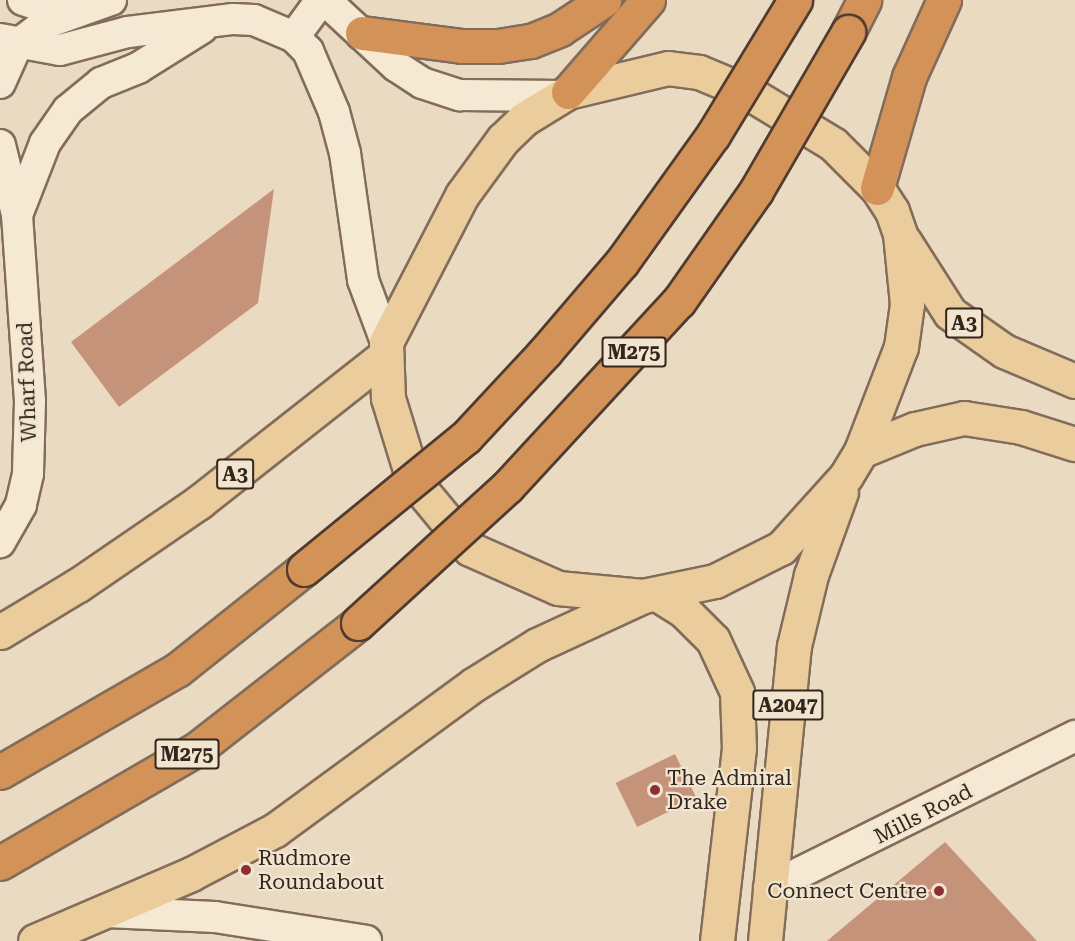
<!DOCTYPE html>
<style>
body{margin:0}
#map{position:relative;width:1075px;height:941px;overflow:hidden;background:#eadac2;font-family:"Roboto Serif",serif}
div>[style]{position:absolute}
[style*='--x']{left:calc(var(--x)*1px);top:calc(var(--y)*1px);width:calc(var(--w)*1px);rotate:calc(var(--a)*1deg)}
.building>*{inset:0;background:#c5937a;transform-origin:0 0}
.roads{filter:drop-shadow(2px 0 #826c5a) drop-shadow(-2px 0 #826c5a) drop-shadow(0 2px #826c5a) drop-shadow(0 -2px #826c5a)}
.minor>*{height:30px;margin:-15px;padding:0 15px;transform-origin:15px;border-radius:15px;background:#f5e9d4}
.primary>*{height:33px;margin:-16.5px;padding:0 16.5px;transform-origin:16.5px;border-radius:16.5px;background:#ebcc9c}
.motorway>*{height:33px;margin:-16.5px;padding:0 16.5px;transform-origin:16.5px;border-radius:16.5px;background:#d39358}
.bridges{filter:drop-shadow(2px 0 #503b2f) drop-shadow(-2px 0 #503b2f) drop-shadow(0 2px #503b2f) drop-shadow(0 -2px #503b2f)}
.motorway-bridge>*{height:33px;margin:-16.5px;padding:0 16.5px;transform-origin:16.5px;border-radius:16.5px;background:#d39358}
.dots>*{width:16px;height:16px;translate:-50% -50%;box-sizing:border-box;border:3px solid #f2e5d0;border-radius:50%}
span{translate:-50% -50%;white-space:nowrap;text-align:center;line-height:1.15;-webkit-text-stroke:4.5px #f2e5d0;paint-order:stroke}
.shield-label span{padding:2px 4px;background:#f2e5d0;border:2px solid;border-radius:4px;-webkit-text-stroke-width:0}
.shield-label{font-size:20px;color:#33261d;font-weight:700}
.street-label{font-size:21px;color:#33261d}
.poi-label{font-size:21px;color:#33261d}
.left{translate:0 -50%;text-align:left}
.right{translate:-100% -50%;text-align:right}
</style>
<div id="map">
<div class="building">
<div style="clip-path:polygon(274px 189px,258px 303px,119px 407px,71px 342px)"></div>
<div style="left:675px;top:754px;width:49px;height:66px;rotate:64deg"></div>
<div style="clip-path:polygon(945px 842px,1037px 941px,827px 941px)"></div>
</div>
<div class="roads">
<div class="minor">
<div style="--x:23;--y:0;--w:25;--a:18"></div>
<div style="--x:47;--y:8;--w:28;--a:4"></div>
<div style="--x:325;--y:0;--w:97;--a:42.9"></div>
<div style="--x:396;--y:66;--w:31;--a:33"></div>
<div style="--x:422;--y:83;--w:40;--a:18"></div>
<div style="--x:460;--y:95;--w:102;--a:0.6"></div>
<div style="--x:294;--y:37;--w:46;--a:-53.9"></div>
<div style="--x:0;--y:39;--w:61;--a:10.4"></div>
<div style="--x:60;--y:50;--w:70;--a:-14.8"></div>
<div style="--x:128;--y:32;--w:106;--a:-7.1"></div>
<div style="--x:233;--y:19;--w:21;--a:3"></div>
<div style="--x:254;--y:20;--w:43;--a:23"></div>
<div style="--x:294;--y:37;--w:20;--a:45"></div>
<div style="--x:308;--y:51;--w:66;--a:66.9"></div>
<div style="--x:334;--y:112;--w:42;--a:75"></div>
<div style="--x:345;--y:153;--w:128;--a:81.9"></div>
<div style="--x:363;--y:280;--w:66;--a:69.6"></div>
<div style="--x:0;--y:83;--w:42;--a:-65.9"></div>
<div style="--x:17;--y:45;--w:36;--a:-37"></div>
<div style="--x:46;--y:23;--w:69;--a:-19.5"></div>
<div style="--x:0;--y:145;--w:72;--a:76.3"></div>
<div style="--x:17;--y:215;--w:186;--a:86"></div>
<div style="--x:30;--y:401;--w:73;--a:91.6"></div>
<div style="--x:28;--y:474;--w:32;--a:103"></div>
<div style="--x:21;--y:505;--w:43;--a:119.6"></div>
<div style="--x:17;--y:215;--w:77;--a:-68.7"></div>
<div style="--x:45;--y:143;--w:40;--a:-55.1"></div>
<div style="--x:68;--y:110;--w:43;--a:-39.3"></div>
<div style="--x:101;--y:83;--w:40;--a:-22"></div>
<div style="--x:138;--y:68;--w:75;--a:-32"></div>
<div style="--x:769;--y:888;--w:342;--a:-26.4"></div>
<div style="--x:107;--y:912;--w:108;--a:2.7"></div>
<div style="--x:215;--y:917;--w:153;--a:9"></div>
</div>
<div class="primary">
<div style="--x:904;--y:241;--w:85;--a:57.4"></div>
<div style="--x:950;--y:313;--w:66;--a:35.1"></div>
<div style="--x:1004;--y:351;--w:77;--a:22.9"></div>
<div style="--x:861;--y:451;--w:58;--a:-22.2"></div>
<div style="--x:915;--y:429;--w:50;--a:-12.7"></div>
<div style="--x:964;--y:418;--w:58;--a:9"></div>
<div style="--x:1021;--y:427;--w:57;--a:17.5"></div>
<div style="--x:657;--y:594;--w:31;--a:32"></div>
<div style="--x:683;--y:610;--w:42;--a:45"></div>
<div style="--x:713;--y:640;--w:57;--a:65.2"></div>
<div style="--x:737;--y:692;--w:56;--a:88"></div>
<div style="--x:739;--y:748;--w:194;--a:96.5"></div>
<div style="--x:0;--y:632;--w:91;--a:-31.1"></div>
<div style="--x:78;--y:585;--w:147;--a:-34.4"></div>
<div style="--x:199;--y:502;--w:238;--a:-38.2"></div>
<div style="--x:35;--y:941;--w:170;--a:-23.2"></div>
<div style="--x:191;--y:874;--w:95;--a:-27.6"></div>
<div style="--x:275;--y:830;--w:245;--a:-36.2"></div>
<div style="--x:473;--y:685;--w:75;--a:-32"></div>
<div style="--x:537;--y:645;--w:117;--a:-24.8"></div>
<div style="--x:643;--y:596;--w:74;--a:-11.8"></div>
<div style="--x:715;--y:581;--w:74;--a:-26.6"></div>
<div style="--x:781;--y:548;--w:97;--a:-47.9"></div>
<div style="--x:846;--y:476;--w:29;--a:-59"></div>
<div style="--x:861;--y:451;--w:111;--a:-69"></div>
<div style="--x:901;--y:347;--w:43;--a:-82.1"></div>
<div style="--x:907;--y:304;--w:70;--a:-95.7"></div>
<div style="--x:900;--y:234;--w:24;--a:-109"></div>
<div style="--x:892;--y:211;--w:27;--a:-123"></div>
<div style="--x:877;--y:188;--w:62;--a:-135"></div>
<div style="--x:833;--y:144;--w:100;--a:-148.8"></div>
<div style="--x:747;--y:92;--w:52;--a:-157.4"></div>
<div style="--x:699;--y:72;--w:31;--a:-173"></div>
<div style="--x:668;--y:68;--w:103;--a:166.5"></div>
<div style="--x:568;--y:92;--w:52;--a:148.5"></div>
<div style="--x:524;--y:119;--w:29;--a:136"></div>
<div style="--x:503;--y:139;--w:69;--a:126.2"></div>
<div style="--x:462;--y:195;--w:165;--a:117.3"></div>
<div style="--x:386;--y:342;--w:56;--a:88"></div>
<div style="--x:388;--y:398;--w:86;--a:73"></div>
<div style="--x:413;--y:480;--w:89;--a:50.4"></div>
<div style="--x:470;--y:549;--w:96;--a:23.9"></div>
<div style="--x:558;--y:588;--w:85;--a:5.4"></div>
<div style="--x:765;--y:941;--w:296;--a:-84.4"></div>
<div style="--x:794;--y:646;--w:73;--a:-76.5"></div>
<div style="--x:811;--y:575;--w:88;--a:-70.1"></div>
</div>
<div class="motorway">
<div style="--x:848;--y:32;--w:36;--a:-63"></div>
<div style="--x:362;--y:33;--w:101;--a:7.4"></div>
<div style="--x:462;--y:46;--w:36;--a:0"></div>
<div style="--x:498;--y:46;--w:33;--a:-9"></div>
<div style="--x:531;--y:41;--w:31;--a:-22"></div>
<div style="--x:560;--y:29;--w:53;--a:-33.4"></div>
<div style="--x:568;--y:92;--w:122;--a:-49"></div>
<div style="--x:877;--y:188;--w:116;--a:-73.9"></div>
<div style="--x:909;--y:77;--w:85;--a:-65.6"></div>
<div style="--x:0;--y:772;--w:204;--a:-30"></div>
<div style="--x:177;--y:670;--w:162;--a:-38.5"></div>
<div style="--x:0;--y:863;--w:228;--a:-30.1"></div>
<div style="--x:197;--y:749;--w:204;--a:-38"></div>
</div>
</div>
<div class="bridges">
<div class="motorway-bridge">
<div style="--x:304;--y:569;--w:209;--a:-39.2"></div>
<div style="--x:466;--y:437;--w:116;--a:-47.1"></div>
<div style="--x:545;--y:352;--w:118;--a:-49.5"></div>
<div style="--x:622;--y:262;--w:156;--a:-54.4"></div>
<div style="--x:713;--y:135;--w:158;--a:-58.7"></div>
<div style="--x:358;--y:623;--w:203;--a:-42.4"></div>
<div style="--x:508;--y:486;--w:252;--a:-47.3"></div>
<div style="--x:679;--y:301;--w:134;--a:-55"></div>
<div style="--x:756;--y:191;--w:184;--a:-59.9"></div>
</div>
</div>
<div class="dots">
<div style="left:655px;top:790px;background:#8c2f38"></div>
<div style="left:246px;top:870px;background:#8c2f38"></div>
<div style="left:939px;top:891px;background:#8c2f38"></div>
</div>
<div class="shield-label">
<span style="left:964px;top:323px">A3</span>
<span style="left:634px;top:352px">M275</span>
<span style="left:235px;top:474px">A3</span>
<span style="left:788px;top:705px">A2047</span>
<span style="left:187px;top:754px">M275</span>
</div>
<div class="street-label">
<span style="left:27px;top:382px;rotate:-92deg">Wharf Road</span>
<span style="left:923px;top:814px;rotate:-27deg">Mills Road</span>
</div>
<div class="poi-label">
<span class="left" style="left:667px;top:790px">The Admiral<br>Drake</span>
<span class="left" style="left:258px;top:870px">Rudmore<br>Roundabout</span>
<span class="right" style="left:927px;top:891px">Connect Centre</span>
</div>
</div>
